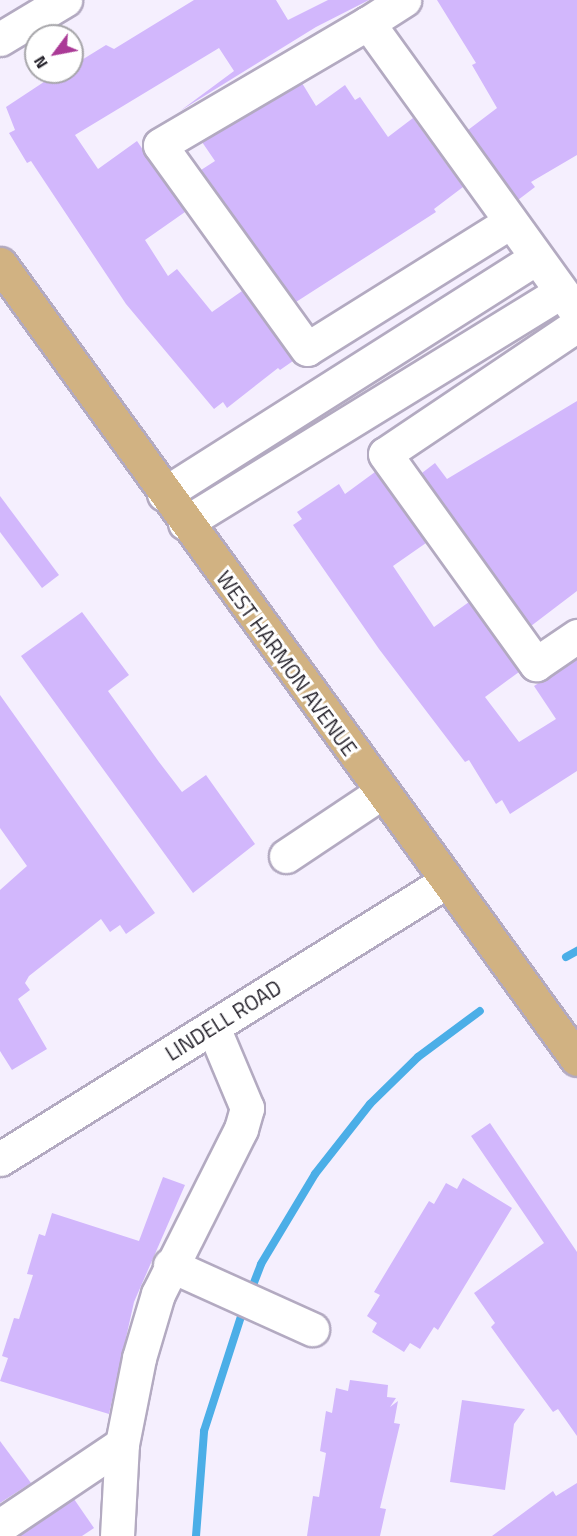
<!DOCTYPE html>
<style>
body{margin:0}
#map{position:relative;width:577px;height:1536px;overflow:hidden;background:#f5effe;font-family:"Titillium Web",sans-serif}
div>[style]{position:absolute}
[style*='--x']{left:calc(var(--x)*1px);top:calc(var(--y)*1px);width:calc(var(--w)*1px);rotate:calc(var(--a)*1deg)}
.stream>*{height:8px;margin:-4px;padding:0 4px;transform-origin:4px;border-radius:4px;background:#4baee7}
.building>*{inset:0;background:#d2b7fc}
.roads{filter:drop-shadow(2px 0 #b3aac1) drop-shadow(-2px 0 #b3aac1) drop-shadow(0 2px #b3aac1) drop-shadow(0 -2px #b3aac1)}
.minor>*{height:33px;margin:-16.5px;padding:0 16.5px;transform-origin:16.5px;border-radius:16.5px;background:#fff}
.major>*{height:33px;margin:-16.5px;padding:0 16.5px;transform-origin:16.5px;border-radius:16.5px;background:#d1b282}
span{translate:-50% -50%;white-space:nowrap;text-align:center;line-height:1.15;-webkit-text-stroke:6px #fff;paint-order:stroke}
.street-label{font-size:21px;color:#211e27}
.north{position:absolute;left:24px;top:24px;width:60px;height:60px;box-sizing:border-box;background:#fff;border:2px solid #a6a5a9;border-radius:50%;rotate:238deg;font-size:16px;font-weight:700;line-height:24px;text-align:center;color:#211e27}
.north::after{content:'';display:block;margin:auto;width:21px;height:27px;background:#aa3a96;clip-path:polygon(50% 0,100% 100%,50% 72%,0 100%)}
</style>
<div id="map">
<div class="stream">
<div style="--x:566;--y:957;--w:13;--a:-29"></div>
<div style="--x:250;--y:1293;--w:31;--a:-69"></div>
<div style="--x:261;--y:1264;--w:105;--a:-59"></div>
<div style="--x:315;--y:1174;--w:89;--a:-51.8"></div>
<div style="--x:370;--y:1104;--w:67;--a:-44.4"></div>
<div style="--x:418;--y:1057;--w:77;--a:-36.6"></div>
<div style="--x:196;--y:1536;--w:105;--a:-85.6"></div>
<div style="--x:204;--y:1431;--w:130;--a:-72.1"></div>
</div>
<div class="building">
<div style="clip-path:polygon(194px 0,276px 0,288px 20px,328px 0,369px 0,316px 27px,180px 111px,234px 71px,219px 48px,75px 135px,98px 169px,137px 141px,185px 212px,145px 240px,168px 276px,177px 269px,212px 312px,242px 291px,293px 361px,280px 370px,278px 368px,227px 408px,223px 402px,214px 409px,126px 304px,31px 161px,27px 163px,9px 133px,15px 130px,6px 107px,59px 72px,72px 72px,72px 66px,106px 45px,114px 49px)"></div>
<div style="clip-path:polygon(437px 0,577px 0,577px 155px,531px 182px,535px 187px,518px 200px,468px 130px,497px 108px,472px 65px,476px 63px)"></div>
<div style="clip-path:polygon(302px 83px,316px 106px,345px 85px,355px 100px,360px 97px,388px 137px,413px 118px,463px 187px,434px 209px,436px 212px,296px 302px,201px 170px,215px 161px,202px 142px)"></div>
<div style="clip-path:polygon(577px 401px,577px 591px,531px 626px,422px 473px,435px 463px,447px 479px)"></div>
<div style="clip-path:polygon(375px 472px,426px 543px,393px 566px,434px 627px,469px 602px,519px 672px,485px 697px,519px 742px,556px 719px,534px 686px,577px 659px,577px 771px,510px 814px,502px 800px,496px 804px,469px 760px,465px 762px,379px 649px,293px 525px,302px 519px,297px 512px,339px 484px,345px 494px)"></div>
<div style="clip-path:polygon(0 496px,59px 575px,42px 588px,0 532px)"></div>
<div style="clip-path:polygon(82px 612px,129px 675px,108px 691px,159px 762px,182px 792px,206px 775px,255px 844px,193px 893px,21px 656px)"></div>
<div style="clip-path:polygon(0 695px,155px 913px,126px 934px,120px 925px,110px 932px,101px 919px,29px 976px,25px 983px,30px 990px,18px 999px,47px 1049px,12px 1070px,0 1051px,0 890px,27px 866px,0 828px)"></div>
<div style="clip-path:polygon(490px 1123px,577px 1252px,577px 1436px,558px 1409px,553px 1412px,514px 1359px,491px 1327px,495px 1323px,474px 1293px,544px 1243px,471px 1136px)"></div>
<div style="clip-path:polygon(163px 1177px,185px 1185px,134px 1302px,109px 1414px,0 1381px,8px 1358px,2px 1356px,14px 1318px,19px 1319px,33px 1275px,27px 1274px,39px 1234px,45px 1236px,52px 1213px,139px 1241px)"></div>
<div style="clip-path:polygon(463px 1178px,512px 1208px,438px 1330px,434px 1327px,420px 1349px,410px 1343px,404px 1352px,372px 1332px,377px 1323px,367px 1316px,380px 1295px,374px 1292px,429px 1201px,434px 1204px,446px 1183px,457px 1189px)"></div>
<div style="clip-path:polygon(350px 1380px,388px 1385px,387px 1397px,396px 1398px,390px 1407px,398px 1401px,394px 1423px,400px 1424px,380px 1508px,386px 1509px,380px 1536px,307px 1536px,313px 1496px,319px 1497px,326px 1453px,320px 1451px,326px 1411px,332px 1413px,336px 1388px,348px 1391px)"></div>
<div style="clip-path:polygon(462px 1400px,525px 1409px,514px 1424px,505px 1490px,450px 1482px)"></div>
<div style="clip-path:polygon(0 1441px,31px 1483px,0 1503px)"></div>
<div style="clip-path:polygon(577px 1483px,577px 1536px,492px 1536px,553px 1491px,556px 1496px)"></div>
<div style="clip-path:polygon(74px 1499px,94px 1528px,82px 1536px,19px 1536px)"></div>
</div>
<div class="roads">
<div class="minor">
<div style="--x:368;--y:23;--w:43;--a:-32.6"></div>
<div style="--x:0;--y:39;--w:76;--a:-31"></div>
<div style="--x:510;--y:222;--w:239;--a:148"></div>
<div style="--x:307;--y:349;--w:251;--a:-125.8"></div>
<div style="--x:160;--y:145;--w:241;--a:-30.4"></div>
<div style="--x:368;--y:23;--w:357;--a:54.2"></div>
<div style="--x:577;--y:325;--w:231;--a:146.1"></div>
<div style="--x:385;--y:454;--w:259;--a:54.3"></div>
<div style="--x:536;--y:664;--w:50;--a:-34.3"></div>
<div style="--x:164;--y:494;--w:441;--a:-32.4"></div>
<div style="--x:185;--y:523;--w:440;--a:-31.6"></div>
<div style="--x:286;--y:856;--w:115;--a:-33.7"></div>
<div style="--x:0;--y:1159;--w:526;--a:-31.88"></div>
<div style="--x:170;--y:1265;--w:156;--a:24.3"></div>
<div style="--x:0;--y:1526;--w:147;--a:-33.9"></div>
<div style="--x:117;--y:1536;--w:92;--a:-86.9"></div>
<div style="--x:122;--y:1444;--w:88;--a:-78.8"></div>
<div style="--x:139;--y:1358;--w:67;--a:-73.5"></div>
<div style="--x:158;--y:1294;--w:185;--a:-63.3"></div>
<div style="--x:241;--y:1129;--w:22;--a:-74"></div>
<div style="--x:247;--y:1108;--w:88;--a:-112.8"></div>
</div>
<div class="major">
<div style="--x:0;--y:264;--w:982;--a:54.03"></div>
</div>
</div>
<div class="street-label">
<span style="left:287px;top:663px;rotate:54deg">WEST HARMON AVENUE</span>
<span style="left:223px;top:1020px;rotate:-32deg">LINDELL ROAD</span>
</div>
<div class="north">N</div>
</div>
